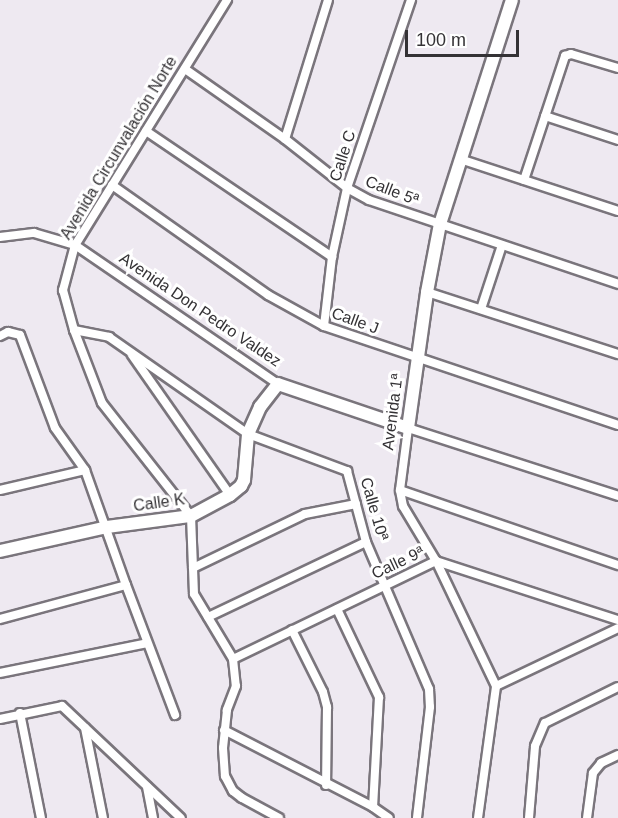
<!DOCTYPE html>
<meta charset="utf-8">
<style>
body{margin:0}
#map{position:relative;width:618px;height:818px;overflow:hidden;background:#eee9f1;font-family:Arial,sans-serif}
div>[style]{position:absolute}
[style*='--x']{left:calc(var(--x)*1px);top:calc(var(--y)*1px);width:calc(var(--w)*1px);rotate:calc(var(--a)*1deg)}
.roads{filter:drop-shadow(2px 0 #7a757c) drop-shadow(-2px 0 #7a757c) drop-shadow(0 2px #7a757c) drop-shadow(0 -2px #7a757c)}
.street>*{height:8px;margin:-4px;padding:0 4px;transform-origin:4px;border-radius:4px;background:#fff}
.secondary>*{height:12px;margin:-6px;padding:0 6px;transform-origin:6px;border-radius:6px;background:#fff}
span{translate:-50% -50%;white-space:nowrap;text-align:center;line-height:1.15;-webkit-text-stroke:6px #fff;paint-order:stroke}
.street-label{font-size:16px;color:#343235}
.scale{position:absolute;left:405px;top:30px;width:114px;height:27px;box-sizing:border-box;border:3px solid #343235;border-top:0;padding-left:8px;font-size:18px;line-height:21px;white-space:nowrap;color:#343235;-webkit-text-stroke:4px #fff;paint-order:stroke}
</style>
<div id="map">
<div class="roads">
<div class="street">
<div style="--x:227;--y:0;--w:288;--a:121.8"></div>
<div style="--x:75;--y:245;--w:47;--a:104.9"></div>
<div style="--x:63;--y:290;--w:41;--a:74.6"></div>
<div style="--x:74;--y:330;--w:78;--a:69"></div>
<div style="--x:102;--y:403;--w:144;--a:51.8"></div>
<div style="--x:191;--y:516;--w:78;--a:87.8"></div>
<div style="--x:194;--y:594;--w:76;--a:59"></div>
<div style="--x:233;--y:659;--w:27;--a:84"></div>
<div style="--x:236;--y:686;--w:26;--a:111"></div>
<div style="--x:227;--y:710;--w:38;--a:96"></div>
<div style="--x:223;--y:748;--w:28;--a:86"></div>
<div style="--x:225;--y:776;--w:17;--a:62"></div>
<div style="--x:233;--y:791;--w:11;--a:38"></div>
<div style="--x:242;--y:798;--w:42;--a:28.4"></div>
<div style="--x:185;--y:69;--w:122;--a:35"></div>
<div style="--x:285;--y:139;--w:79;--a:38.3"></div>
<div style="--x:347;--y:188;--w:25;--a:29"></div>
<div style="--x:369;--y:200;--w:263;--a:18.6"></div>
<div style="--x:545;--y:116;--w:77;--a:18.2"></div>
<div style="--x:146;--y:131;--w:225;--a:34.1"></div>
<div style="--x:285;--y:139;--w:145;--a:-72.8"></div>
<div style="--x:460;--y:159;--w:166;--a:18.2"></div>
<div style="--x:524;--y:180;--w:131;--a:-71.7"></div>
<div style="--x:565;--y:56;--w:6;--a:-18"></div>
<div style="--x:571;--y:54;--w:49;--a:16.6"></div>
<div style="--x:112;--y:185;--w:191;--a:35.2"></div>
<div style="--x:268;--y:295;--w:64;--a:29"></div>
<div style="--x:324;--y:326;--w:310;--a:18.6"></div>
<div style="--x:0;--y:237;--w:34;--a:-7"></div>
<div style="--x:34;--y:233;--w:43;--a:16.3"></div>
<div style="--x:75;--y:245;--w:246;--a:34.4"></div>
<div style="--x:427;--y:292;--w:201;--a:18"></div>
<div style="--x:481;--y:309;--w:67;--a:-71.8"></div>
<div style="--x:324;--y:326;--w:69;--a:-83.4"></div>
<div style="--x:332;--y:257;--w:71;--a:-77.7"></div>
<div style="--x:347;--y:188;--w:199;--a:-71.2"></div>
<div style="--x:74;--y:330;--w:36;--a:11"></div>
<div style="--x:109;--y:337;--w:169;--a:34.9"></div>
<div style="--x:248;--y:434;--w:106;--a:20.5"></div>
<div style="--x:347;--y:471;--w:73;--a:75"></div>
<div style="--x:366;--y:542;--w:160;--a:66.8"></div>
<div style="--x:429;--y:689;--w:18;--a:87"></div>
<div style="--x:430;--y:707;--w:112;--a:96.7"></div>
<div style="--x:0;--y:336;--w:9;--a:-27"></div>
<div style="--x:8;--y:332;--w:12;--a:14"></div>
<div style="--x:20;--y:335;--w:99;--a:69.4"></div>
<div style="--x:55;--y:428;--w:52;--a:54.5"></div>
<div style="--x:85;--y:470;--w:122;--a:70.4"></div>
<div style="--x:126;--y:585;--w:131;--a:164.9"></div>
<div style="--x:132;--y:355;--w:171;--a:55"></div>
<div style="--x:0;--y:490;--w:87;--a:-13.2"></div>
<div style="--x:400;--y:490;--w:231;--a:19"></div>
<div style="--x:193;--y:568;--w:124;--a:-25.7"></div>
<div style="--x:305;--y:514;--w:52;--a:-11.1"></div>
<div style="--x:126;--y:585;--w:139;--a:69.3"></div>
<div style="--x:337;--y:609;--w:98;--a:64.5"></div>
<div style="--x:379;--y:697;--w:110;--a:93.1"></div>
<div style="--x:208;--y:617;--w:175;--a:-25.4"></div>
<div style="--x:292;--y:630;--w:69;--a:63.4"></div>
<div style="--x:323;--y:692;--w:16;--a:75"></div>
<div style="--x:327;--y:707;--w:78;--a:90.7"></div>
<div style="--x:233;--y:659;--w:225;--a:-25.8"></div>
<div style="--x:436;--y:561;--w:191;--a:18"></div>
<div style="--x:0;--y:673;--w:150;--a:-11.5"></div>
<div style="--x:496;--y:686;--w:135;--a:-25.4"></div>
<div style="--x:20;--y:713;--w:107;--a:78.7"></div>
<div style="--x:0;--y:719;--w:63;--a:-11.8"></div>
<div style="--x:62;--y:706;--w:163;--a:43.3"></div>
<div style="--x:85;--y:728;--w:92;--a:78.7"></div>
<div style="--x:224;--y:730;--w:168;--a:27.3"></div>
<div style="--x:373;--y:807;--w:19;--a:35"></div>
<div style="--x:147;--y:787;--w:32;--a:79"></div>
<div style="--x:478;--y:818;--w:133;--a:-82.2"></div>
<div style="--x:496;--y:686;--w:139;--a:-115.6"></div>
<div style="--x:436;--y:561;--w:64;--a:-121"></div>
<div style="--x:403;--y:506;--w:16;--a:-101"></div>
<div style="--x:400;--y:490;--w:63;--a:-82.6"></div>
<div style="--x:408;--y:428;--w:221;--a:17.9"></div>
<div style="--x:529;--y:818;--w:72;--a:-85.2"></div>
<div style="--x:535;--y:746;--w:25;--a:-67"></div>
<div style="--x:545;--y:723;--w:81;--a:-26.3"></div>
<div style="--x:587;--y:818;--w:45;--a:-82.4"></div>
<div style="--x:593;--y:773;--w:13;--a:-51"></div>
<div style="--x:601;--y:763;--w:19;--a:-25"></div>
</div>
<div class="secondary">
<div style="--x:0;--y:551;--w:110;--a:-12.6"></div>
<div style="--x:107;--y:527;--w:85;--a:-7.5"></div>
<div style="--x:191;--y:516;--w:44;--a:-28.3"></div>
<div style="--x:230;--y:495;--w:14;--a:-39"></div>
<div style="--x:241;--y:486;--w:7;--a:-63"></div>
<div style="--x:244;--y:480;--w:46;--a:-85"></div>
<div style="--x:248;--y:434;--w:30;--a:-66"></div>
<div style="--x:260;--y:407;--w:29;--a:-52"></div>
<div style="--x:278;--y:384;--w:137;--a:18.7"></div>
<div style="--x:408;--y:428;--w:137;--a:-82"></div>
<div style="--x:427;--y:292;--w:69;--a:-79.2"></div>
<div style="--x:440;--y:224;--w:235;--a:-72.2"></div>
</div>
</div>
<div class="street-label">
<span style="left:119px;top:148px;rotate:-59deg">Avenida Circunvalación Norte</span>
<span style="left:343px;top:156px;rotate:-72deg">Calle C</span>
<span style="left:392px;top:191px;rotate:21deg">Calle 5ª</span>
<span style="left:200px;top:310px;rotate:34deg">Avenida Don Pedro Valdez</span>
<span style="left:355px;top:321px;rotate:20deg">Calle J</span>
<span style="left:393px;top:412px;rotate:-83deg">Avenida 1ª</span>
<span style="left:159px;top:503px;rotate:-8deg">Calle K</span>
<span style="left:374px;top:509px;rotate:74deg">Calle 10ª</span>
<span style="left:398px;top:563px;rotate:-25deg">Calle 9ª</span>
</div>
<div class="scale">100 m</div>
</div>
